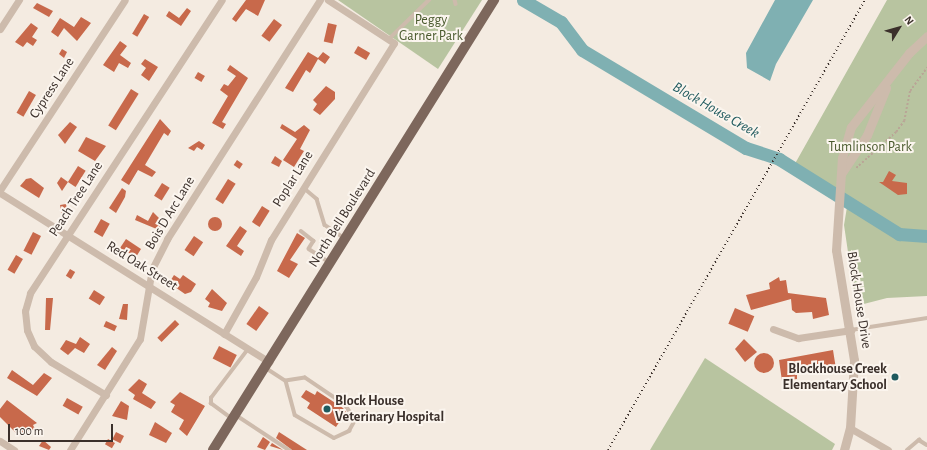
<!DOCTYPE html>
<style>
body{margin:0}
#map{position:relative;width:927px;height:450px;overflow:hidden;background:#f4ebe1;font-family:"Alegreya Sans",sans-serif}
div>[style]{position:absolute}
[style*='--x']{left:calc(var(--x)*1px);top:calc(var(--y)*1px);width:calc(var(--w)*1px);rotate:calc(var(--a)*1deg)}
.green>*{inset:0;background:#b8c4a0}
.water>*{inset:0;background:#7fb0b2}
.river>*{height:13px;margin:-6.5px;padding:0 6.5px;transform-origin:6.5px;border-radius:6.5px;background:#7fb0b2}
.building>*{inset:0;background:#c8694b;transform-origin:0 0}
.round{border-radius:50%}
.path>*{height:1.5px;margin-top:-0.75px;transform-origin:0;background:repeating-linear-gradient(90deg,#b9a596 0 2px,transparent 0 4px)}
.service>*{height:3.5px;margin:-1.75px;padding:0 1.75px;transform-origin:1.75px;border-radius:1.75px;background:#cdbbac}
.minor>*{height:7px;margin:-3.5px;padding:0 3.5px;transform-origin:3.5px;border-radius:3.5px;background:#cdbbac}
.tertiary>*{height:9px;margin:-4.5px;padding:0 4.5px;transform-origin:4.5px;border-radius:4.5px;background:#cdbbac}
.primary>*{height:10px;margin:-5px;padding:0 5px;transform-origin:5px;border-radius:5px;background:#7d675c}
.rail>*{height:2px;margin-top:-1px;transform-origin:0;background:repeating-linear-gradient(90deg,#3b302b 0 1px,transparent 0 4px)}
.dots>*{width:11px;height:11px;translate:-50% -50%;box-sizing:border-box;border:2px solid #fbf5ee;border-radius:50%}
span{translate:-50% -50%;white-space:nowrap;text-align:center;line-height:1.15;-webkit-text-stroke:4px #fbf5ee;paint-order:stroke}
.park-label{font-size:14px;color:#4a5a2e}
.street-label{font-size:14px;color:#3b302b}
.poi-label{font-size:14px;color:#3b302b;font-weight:700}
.right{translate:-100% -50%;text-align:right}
.left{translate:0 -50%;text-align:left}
.water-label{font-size:15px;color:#1f5a5e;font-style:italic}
.north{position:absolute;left:879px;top:8px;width:40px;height:40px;-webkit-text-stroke:3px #fbf5ee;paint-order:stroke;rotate:53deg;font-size:11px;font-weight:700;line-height:16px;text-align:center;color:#3b302b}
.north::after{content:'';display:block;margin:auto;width:14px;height:18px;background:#3b302b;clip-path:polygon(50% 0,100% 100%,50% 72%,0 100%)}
.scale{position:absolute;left:8px;top:424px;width:105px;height:18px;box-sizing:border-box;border:2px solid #3b302b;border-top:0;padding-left:5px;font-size:12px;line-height:14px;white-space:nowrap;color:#3b302b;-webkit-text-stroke:3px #fbf5ee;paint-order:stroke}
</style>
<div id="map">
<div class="green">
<div style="clip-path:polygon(338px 0,482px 0,438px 69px)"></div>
<div style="clip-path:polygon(887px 0,927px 0,927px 296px,887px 298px,856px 306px,844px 225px,848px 201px,792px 169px)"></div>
<div style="clip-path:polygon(705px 358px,835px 444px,832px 450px,650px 450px)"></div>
</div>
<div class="water">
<div style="clip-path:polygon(775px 0,813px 0,776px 64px,770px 81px,747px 68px,746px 53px)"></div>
</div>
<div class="river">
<div style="--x:523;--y:0;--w:44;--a:30.1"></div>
<div style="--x:561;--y:22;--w:35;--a:53"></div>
<div style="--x:582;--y:50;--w:191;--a:30.9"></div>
<div style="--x:746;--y:148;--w:35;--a:18"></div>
<div style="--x:779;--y:159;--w:142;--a:32"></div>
<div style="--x:899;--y:234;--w:28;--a:4"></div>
</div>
<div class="building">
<div style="clip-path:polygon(246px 0,265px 0,258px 16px,246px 9px,236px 22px,232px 19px)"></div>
<div style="clip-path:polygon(37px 3px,53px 11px,49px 17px,33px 8px)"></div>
<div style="clip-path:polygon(187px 8px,191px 11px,181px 26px,166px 16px,169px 11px,179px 18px)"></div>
<div style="left:144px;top:14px;width:6px;height:23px;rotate:31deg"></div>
<div style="clip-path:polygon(81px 17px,91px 23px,77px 41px,64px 28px,58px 37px,51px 32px,60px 18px,74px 27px)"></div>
<div style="left:274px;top:19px;width:10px;height:21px;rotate:37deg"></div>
<div style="clip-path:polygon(31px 23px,38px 28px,32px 37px,37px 40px,33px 46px,27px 42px,23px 47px,15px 42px)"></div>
<div style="left:328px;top:23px;width:9px;height:19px;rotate:13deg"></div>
<div style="clip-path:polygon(120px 41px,127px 46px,120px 55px,131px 63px,128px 68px,119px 63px,114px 72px,103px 65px)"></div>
<div style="left:358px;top:46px;width:14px;height:8px;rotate:30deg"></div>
<div style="clip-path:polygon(62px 49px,67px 52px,64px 58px,59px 54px)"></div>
<div style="clip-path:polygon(308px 52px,318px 58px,323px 52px,330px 57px,325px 64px,318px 59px,310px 73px,306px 70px,293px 92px,285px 88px)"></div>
<div style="clip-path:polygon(145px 59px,158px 67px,149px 81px,141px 75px,146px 68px,141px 64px)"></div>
<div style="clip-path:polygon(230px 65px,248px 78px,222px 122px,226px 124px,223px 129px,212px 123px,228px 96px,220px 90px,224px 84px,228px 86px,236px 76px,227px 70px)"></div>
<div style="left:198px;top:72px;width:8px;height:7px;rotate:30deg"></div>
<div style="clip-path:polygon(326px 86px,335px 92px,335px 99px,320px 115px,313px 110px,317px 104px,313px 100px)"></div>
<div style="left:131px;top:89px;width:9px;height:43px;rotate:32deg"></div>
<div style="left:29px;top:91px;width:8px;height:25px;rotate:30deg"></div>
<div style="clip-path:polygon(160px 119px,171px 131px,168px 136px,164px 133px,145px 165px,156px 172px,152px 177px,138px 170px,129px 185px,121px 180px)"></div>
<div style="clip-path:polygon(70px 122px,77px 127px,65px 144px,58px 135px)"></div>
<div style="clip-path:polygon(282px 124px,295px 132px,304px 125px,310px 130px,300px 149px,304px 151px,294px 167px,283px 160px,297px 139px,280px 128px)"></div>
<div style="clip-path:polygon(86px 137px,106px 146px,95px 161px,78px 151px)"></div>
<div style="clip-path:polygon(199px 141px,205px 145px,202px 150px,197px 147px,194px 151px,188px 148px)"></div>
<div style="clip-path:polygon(275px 156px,282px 161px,279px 167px,271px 163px)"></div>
<div style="left:237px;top:160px;width:7px;height:6px;rotate:34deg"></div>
<div style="left:78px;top:166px;width:9px;height:19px;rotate:32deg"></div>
<div style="clip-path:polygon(889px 171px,896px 175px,892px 181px,907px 183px,907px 194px,898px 195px,879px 182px,883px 182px)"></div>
<div style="clip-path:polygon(61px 177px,68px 182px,62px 191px,57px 183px)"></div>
<div style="clip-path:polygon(31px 178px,44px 188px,39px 198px,20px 186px,26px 179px)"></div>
<div style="left:228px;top:179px;width:9px;height:24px;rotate:32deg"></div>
<div style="left:162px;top:183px;width:9px;height:15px;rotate:32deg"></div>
<div style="clip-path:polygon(122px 188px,126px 191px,125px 197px,116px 213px,109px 208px)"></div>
<div style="left:66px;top:204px;width:11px;height:6px;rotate:80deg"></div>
<div style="left:262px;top:206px;width:9px;height:19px;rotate:32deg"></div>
<div style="clip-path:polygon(153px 212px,163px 222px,159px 230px,135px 220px,137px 215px,148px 221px)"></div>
<div class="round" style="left:208px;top:217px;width:14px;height:14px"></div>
<div style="left:101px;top:219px;width:10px;height:15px;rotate:29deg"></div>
<div style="clip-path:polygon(240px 226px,247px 231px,237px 246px,244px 251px,241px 256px,226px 246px)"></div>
<div style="left:33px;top:232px;width:9px;height:21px;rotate:27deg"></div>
<div style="clip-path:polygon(297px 233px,305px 238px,290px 260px,298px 264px,289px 278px,277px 271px)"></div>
<div style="left:194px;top:236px;width:11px;height:17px;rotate:34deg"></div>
<div style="clip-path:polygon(126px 239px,141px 249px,136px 257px,120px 248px)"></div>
<div style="left:16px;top:255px;width:8px;height:17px;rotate:30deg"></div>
<div style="left:70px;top:269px;width:6px;height:8px;rotate:31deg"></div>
<div style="clip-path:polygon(174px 275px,180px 279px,183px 275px,196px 284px,191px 292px,185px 294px,169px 283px)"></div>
<div style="clip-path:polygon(779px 277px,780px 281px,786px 280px,788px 293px,826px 298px,829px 315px,813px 319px,812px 312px,796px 313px,792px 310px,791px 299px,751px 310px,746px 295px,770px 289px,769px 283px)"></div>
<div style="clip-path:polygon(212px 289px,227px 303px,222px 311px,208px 307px,210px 303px,205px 299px)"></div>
<div style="left:94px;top:290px;width:13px;height:10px;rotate:32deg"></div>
<div style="clip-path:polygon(46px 298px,53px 298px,50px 330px,45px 330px)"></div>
<div style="clip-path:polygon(123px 304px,128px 304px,127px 320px,119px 319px)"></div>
<div style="left:259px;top:306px;width:12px;height:22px;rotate:35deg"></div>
<div style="left:735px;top:308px;width:21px;height:17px;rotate:23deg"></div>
<div style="left:175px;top:320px;width:6px;height:25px;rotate:45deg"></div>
<div style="left:106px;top:321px;width:12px;height:6px;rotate:24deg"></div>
<div style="clip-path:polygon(80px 337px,90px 344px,84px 353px,75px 348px,68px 355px,60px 349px,66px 340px,76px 344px)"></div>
<div style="clip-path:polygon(744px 339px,757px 352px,745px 362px,735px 349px)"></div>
<div style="left:219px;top:346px;width:20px;height:14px;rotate:27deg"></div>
<div style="clip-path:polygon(112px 347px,117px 351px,105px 370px,97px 365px)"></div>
<div style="clip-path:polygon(833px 350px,836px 369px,797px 371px,797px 379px,782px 381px,779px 360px)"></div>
<div class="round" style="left:754px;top:353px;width:20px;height:20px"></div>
<div style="clip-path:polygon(12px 370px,33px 385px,44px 373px,52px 378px,37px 396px,7px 378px)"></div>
<div style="clip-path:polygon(139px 379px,147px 384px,142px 393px,156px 402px,151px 409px,133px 399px,135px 395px,128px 390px)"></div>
<div style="clip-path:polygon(306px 390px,315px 395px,317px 391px,343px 408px,346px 412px,336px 427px,307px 408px,310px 403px,301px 397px)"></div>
<div style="clip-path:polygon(180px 392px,205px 406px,187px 436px,179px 429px,184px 420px,171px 412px,175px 405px,170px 402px)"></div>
<div style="left:67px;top:398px;width:18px;height:9px;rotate:29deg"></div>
<div style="clip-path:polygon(7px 400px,37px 423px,33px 425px,35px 429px,17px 434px,0 417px,0 409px)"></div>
<div style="clip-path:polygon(121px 401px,129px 406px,127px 420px,112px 416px)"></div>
<div style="clip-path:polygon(155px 422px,172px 433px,166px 443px,149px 435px)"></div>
<div style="left:116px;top:432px;width:9px;height:8px;rotate:27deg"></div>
<div style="clip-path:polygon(279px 432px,307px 450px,292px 450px,276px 438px)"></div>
<div style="clip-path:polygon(263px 437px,270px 442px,265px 450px,257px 447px)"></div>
<div style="left:108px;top:439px;width:8px;height:6px;rotate:30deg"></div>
<div style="clip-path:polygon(43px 440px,51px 447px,49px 450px,39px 446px)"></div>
<div style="clip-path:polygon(272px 443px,283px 450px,270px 446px)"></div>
</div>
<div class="path">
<div style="--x:856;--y:168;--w:54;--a:-42"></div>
<div style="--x:896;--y:132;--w:14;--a:-54"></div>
<div style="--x:904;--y:121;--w:31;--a:-79"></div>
<div style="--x:910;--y:91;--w:29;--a:-54"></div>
</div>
<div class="service">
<div style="--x:455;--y:0;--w:4;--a:76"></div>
<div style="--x:389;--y:39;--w:56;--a:-44.3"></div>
<div style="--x:304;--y:188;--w:17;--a:40"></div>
<div style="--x:317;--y:199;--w:27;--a:73"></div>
<div style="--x:325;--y:225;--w:23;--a:34"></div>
<div style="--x:301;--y:231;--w:16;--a:38"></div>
<div style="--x:314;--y:241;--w:9;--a:122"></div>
<div style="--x:309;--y:249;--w:24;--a:33"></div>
<div style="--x:851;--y:330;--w:77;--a:-9"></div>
<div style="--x:266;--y:368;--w:24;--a:33"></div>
<div style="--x:286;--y:381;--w:35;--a:75"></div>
<div style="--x:295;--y:415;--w:45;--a:30.5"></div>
<div style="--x:334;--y:438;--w:17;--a:-25"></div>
<div style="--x:349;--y:431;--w:13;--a:-61"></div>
<div style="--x:355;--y:420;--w:18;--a:-124"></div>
<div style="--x:345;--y:405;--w:48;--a:-146"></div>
<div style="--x:305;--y:378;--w:19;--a:171"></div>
<div style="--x:236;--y:415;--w:64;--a:33.4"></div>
<div style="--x:232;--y:419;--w:26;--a:-144"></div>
<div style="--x:211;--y:404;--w:6;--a:-90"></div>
<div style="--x:211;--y:398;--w:61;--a:-52.9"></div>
<div style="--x:907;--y:450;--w:16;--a:-40"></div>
<div style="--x:919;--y:440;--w:9;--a:32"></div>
</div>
<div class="minor">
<div style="--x:0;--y:29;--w:35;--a:-57"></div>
<div style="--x:0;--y:190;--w:227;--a:-56.7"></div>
<div style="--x:0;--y:193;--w:318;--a:32.1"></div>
<div style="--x:773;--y:329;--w:27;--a:20"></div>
<div style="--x:798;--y:338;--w:54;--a:-8.6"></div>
<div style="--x:224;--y:334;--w:65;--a:-60.7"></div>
<div style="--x:256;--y:277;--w:40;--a:-68"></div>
<div style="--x:271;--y:240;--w:232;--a:-58"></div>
<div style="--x:394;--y:43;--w:79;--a:-146.9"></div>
<div style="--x:106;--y:395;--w:64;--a:-149"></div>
<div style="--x:51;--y:362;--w:23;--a:-137"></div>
<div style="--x:34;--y:346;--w:17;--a:-114"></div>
<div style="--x:27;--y:330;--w:19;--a:-96"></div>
<div style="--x:25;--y:311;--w:19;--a:-74"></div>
<div style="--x:30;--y:293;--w:350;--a:-56.8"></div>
<div style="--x:850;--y:428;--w:44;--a:30.1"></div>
<div style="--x:0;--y:441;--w:17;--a:33"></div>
<div style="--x:70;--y:450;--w:131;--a:-57.8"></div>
<div style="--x:140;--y:339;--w:71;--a:-80.3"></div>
<div style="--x:152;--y:269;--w:34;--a:-63"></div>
<div style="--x:167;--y:239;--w:284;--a:-57.4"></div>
</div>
<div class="tertiary">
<div style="--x:841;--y:174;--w:47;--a:-56.3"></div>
<div style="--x:867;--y:135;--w:51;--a:-68"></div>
<div style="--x:844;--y:450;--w:23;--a:-75"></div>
<div style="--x:850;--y:428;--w:68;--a:-86.6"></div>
<div style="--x:854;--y:360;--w:111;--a:-99.3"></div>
<div style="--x:836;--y:250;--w:92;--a:-86.3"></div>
<div style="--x:842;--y:158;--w:32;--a:-74"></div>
<div style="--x:851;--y:127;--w:94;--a:-51.9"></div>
<div style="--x:909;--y:53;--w:25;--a:-43"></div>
</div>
<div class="primary">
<div style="--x:213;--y:450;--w:531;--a:-58.02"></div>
</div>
<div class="rail">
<div style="--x:608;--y:450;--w:518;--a:-60.27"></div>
</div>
<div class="dots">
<div style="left:895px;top:377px;background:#1f5a5e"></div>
<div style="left:327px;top:409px;background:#1f5a5e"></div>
</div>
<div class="park-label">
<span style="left:431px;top:28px">Peggy<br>Garner Park</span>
<span style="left:870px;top:147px">Tumlinson Park</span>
</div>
<div class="street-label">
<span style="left:52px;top:88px;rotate:-57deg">Cypress Lane</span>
<span style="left:293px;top:179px;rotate:-58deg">Poplar Lane</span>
<span style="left:76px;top:199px;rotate:-57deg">Peach Tree Lane</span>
<span style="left:170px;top:213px;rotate:-59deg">Bois D Arc Lane</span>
<span style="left:342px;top:218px;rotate:-58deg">North Bell Boulevard</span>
<span style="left:142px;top:266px;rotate:32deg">Red Oak Street</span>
<span style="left:859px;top:300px;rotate:81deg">Block House Drive</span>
</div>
<div class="poi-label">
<span class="right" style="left:887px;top:377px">Blockhouse Creek<br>Elementary School</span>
<span class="left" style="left:335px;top:409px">Block House<br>Veterinary Hospital</span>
</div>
<div class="water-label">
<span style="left:716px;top:110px;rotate:30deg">Block House Creek</span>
</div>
<div class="north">N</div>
<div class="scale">100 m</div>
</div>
